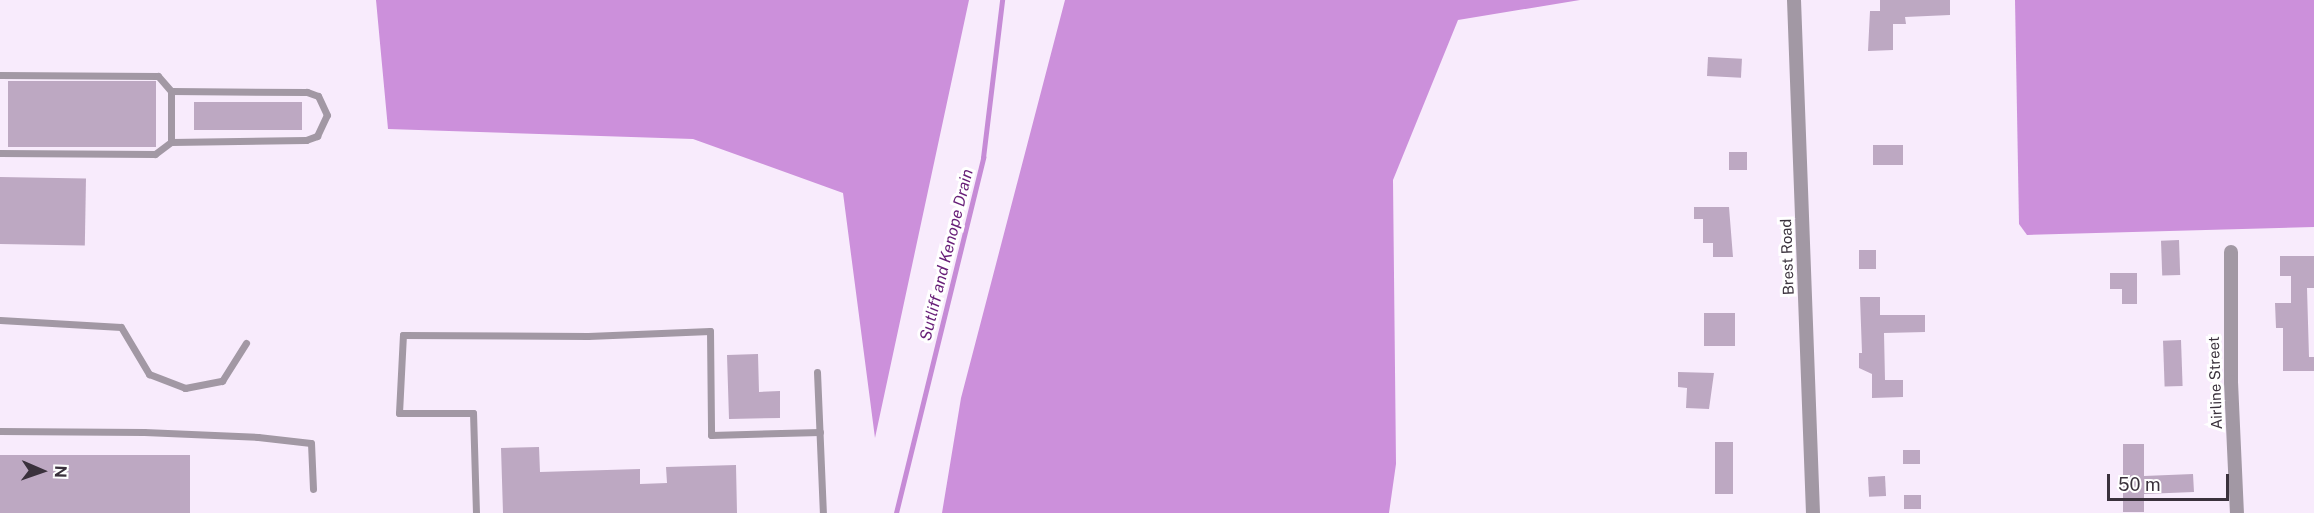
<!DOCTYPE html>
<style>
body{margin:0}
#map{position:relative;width:2314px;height:513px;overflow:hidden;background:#f8ebfc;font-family:"Public Sans",sans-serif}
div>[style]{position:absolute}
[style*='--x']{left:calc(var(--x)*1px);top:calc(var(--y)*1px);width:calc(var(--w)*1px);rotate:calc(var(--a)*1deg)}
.forest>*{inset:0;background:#cc90db}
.stream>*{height:4.5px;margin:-2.25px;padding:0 2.25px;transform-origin:2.25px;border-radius:2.25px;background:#c68bd6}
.building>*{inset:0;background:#bda8c2;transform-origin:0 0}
.lane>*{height:7px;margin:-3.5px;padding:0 3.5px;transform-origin:3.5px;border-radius:3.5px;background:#a298a4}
.street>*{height:14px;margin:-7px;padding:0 7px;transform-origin:7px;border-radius:7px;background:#a298a4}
span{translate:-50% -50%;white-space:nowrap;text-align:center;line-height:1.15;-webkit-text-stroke:6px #fff;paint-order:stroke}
.street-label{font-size:15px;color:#3a313c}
.water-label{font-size:16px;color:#661d77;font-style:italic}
.north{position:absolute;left:12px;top:441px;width:60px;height:60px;-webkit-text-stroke:4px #fff;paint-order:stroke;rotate:92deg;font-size:16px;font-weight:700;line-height:24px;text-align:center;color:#3a313c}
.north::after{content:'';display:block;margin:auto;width:21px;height:27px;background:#3a313c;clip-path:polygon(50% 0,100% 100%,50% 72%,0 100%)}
.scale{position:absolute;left:2107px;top:474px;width:122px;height:27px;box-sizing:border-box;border:3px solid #3a313c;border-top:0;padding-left:8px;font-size:18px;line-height:21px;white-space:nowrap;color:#3a313c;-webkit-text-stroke:4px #fff;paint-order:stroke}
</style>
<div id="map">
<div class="forest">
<div style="clip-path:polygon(376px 0,969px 0,875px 438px,843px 193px,693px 139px,388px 129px)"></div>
<div style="clip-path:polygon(1065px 0,1580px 0,1458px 20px,1393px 180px,1396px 464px,1389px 513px,942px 513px,961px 398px)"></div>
<div style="clip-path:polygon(2015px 0,2314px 0,2314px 227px,2027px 235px,2019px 224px)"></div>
</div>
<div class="stream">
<div style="--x:896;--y:513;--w:366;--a:-76.2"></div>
<div style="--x:983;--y:158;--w:159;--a:-83.1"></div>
</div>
<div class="building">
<div style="clip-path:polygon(1880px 0,1950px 0,1950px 15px,1905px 17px,1906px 24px,1893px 24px,1893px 50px,1868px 51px,1870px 11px,1880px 11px)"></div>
<div style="left:1708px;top:57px;width:34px;height:19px;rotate:3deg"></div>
<div style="left:8px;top:81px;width:148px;height:66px"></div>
<div style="left:194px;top:102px;width:108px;height:28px"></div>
<div style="left:1873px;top:145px;width:30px;height:20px"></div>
<div style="left:1729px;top:152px;width:18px;height:18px"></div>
<div style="left:0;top:177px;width:86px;height:67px;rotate:1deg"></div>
<div style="clip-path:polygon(1694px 207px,1729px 207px,1733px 257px,1713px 257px,1713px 243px,1703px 243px,1703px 219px,1694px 219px)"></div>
<div style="left:2179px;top:240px;width:35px;height:18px;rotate:88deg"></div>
<div style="left:1859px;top:250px;width:17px;height:19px"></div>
<div style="clip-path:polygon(2280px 256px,2314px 256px,2314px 288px,2307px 288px,2309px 357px,2314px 357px,2314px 371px,2283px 371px,2283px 328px,2276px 328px,2275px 303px,2291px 303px,2291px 276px,2280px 276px)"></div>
<div style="clip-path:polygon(2110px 273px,2137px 273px,2137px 304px,2122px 304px,2122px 289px,2110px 289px)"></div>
<div style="clip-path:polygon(1860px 297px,1880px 297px,1880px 315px,1925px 315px,1925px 332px,1884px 333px,1885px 380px,1903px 380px,1903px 397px,1872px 398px,1872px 374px,1859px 368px,1859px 353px,1862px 353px)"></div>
<div style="left:1704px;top:313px;width:31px;height:33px"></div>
<div style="left:2181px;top:340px;width:46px;height:18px;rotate:88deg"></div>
<div style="clip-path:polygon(758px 354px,759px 392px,780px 391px,780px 418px,729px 419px,727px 355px)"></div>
<div style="clip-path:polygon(1678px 372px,1714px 373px,1709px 409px,1686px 408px,1687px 388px,1678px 387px)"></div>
<div style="left:1715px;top:442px;width:18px;height:52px"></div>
<div style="clip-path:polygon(2123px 444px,2144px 444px,2144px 476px,2193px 474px,2194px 492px,2144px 494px,2144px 512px,2123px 512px)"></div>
<div style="clip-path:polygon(539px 447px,540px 472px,640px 469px,640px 484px,667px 483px,666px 467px,736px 465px,737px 513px,503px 513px,501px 448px)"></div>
<div style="left:1920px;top:450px;width:14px;height:17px;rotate:90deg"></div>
<div style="left:0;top:455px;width:190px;height:58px"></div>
<div style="left:1885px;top:476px;width:20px;height:17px;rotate:87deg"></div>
<div style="left:1904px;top:495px;width:17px;height:14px"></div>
</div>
<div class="lane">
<div style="--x:0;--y:75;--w:158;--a:0.4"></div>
<div style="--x:158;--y:76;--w:20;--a:49"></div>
<div style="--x:171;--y:91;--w:51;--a:90"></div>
<div style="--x:171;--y:142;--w:20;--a:143"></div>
<div style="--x:155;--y:154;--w:155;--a:-179.6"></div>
<div style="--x:171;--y:142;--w:135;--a:-0.8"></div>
<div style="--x:306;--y:140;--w:12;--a:-20"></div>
<div style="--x:317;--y:136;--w:23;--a:-65"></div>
<div style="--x:327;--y:115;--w:21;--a:-115"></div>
<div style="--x:318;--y:96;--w:12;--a:-160"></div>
<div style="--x:307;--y:92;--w:136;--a:-179.6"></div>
<div style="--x:0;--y:320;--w:121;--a:3.3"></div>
<div style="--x:121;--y:327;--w:55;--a:59.2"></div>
<div style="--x:149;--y:374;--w:39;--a:21"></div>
<div style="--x:185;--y:388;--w:38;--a:-11"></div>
<div style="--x:222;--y:381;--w:45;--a:-57.7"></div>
<div style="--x:817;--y:372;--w:141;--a:87.6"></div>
<div style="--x:0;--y:431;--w:144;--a:0.4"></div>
<div style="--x:144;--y:432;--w:114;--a:2.5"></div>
<div style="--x:258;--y:437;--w:53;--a:6.5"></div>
<div style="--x:311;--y:443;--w:46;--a:87.5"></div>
<div style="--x:476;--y:513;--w:100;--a:-91.7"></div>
<div style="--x:473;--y:413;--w:74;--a:180"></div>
<div style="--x:399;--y:413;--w:78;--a:-87.1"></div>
<div style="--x:403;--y:335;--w:185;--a:0.3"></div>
<div style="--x:588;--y:336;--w:122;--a:-2.3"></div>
<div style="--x:710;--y:331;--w:104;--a:89.4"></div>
<div style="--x:711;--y:435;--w:109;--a:-1.6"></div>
</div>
<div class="street">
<div style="--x:1794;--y:0;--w:513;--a:87.88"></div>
<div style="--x:2231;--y:252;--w:130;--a:90"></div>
<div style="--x:2231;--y:382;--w:131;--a:87.4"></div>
</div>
<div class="street-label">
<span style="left:1787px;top:257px;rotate:-92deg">Brest Road</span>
<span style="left:2215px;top:383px;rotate:-92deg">Airline Street</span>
</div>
<div class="water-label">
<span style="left:947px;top:255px;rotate:-76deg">Sutliff and Kenope Drain</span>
</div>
<div class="north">N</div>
<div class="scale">50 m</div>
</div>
